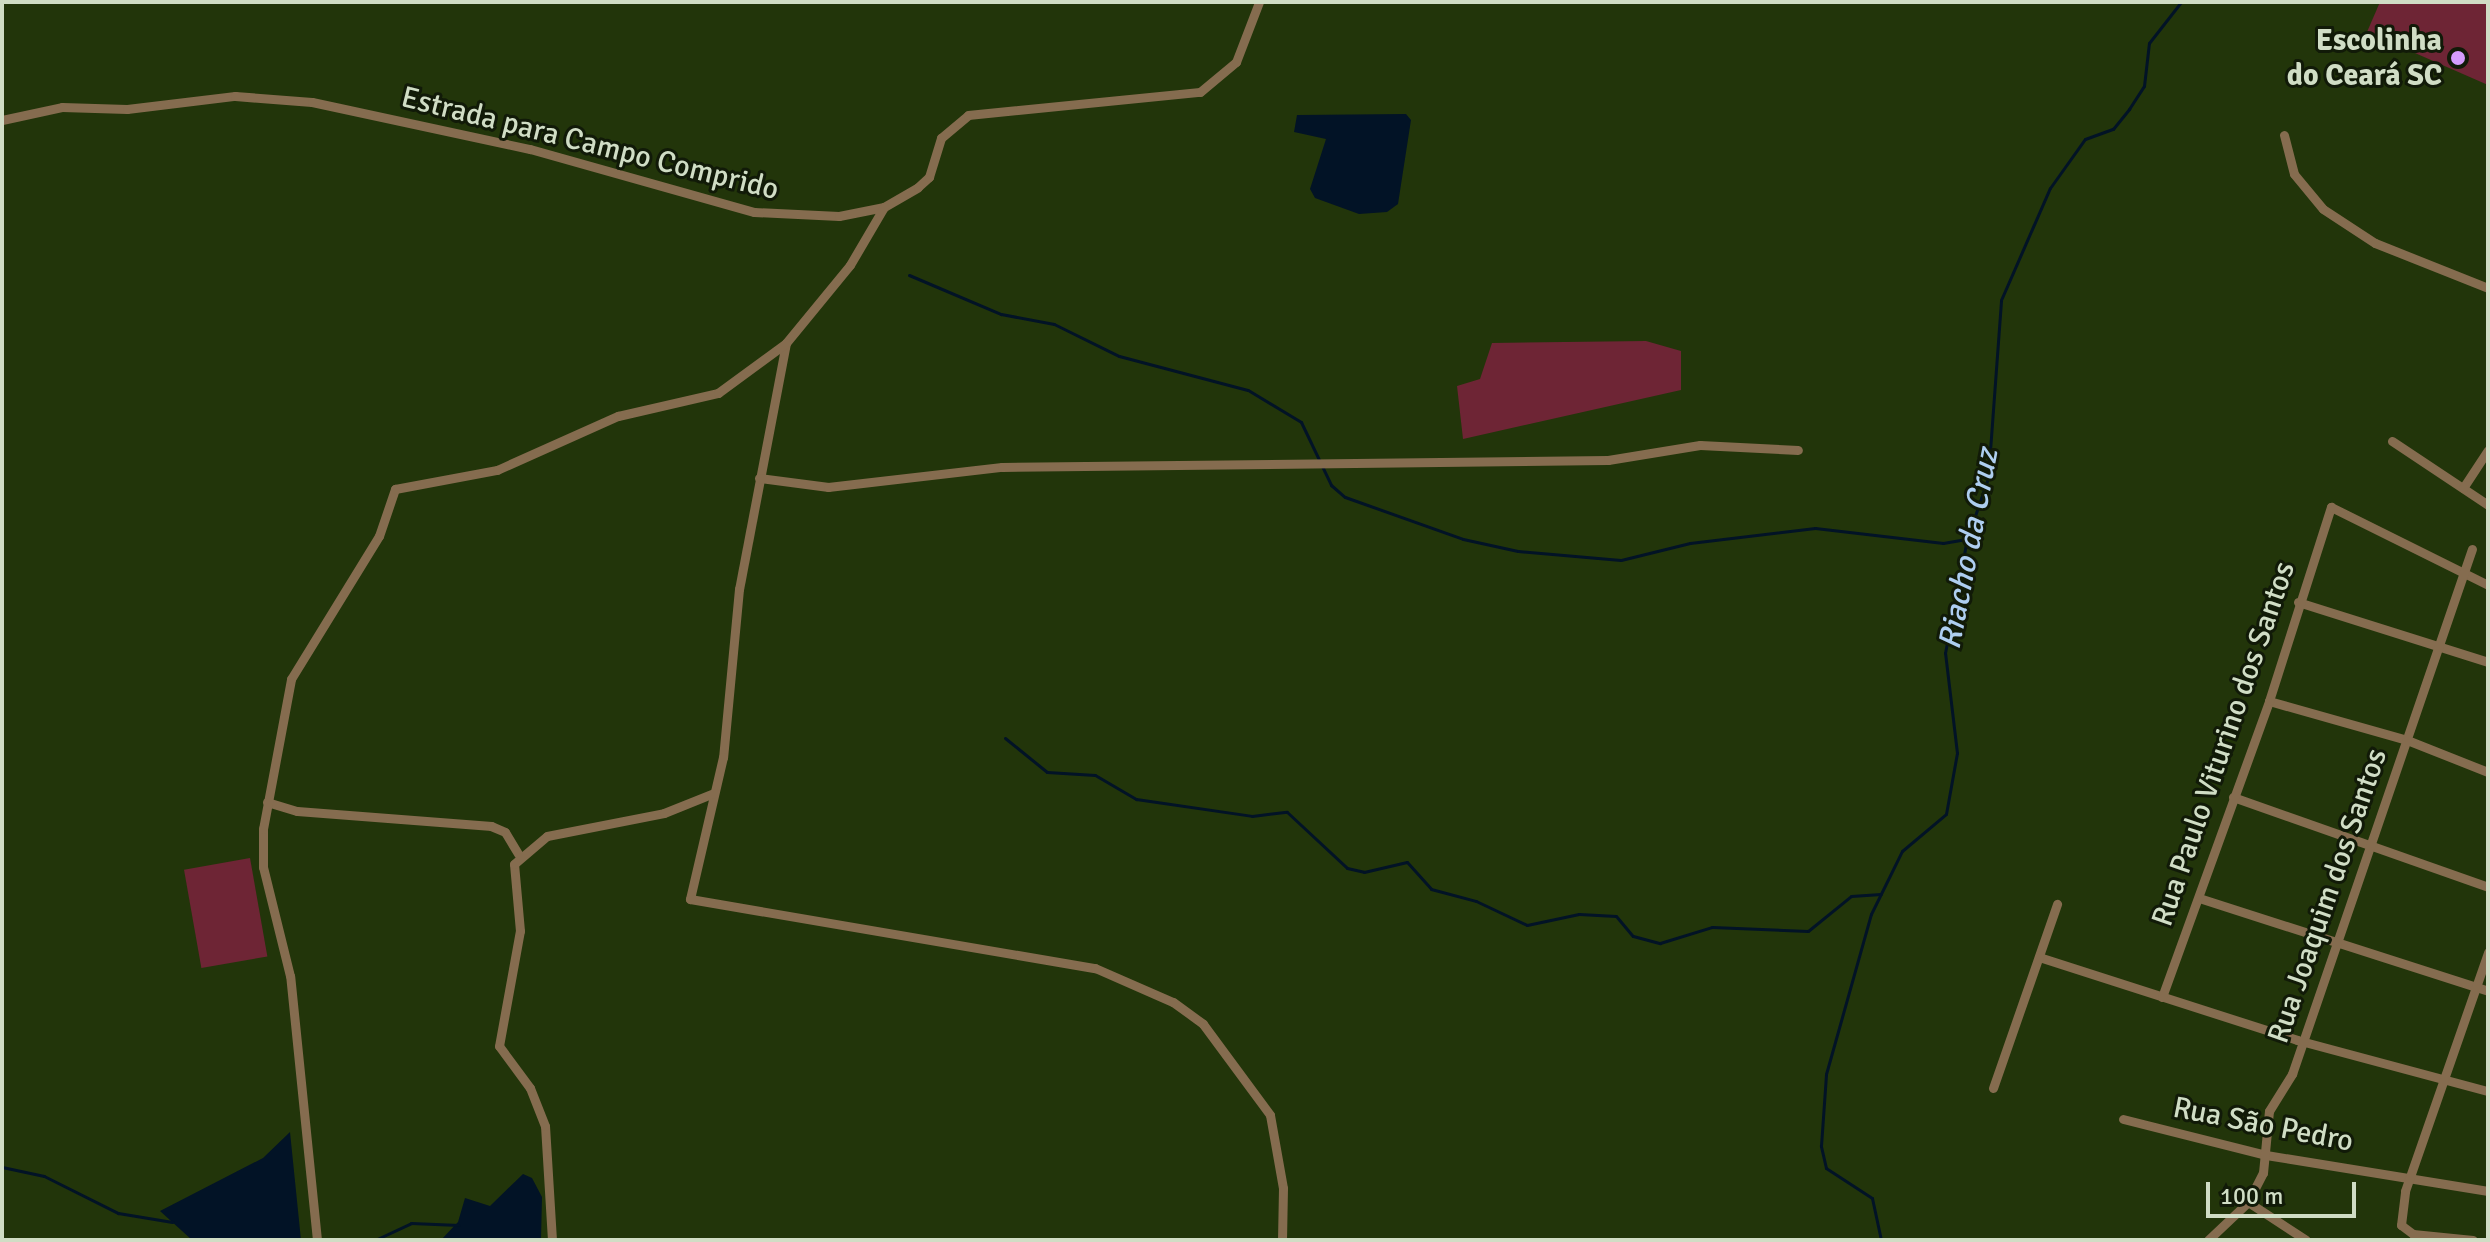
<!DOCTYPE html>
<meta charset="utf-8">
<style>
body{margin:0}
#map{position:relative;width:2490px;height:1242px;overflow:hidden;background:#22350a;font-family:Signika,sans-serif}
div>[style]{position:absolute}
[style*='--x']{left:calc(var(--x)*1px);top:calc(var(--y)*1px);width:calc(var(--w)*1px);rotate:calc(var(--a)*1deg)}
.green>*{inset:0;background:#6e2535;transform-origin:0 0}
.water>*{inset:0;background:#021326}
.stream>*{height:3px;margin:-1.5px;padding:0 1.5px;transform-origin:1.5px;border-radius:1.5px;background:#021326}
.minor>*{height:9px;margin:-4.5px;padding:0 4.5px;transform-origin:4.5px;border-radius:4.5px;background:#856c4f}
.dots>*{width:22px;height:22px;translate:-50% -50%;box-sizing:border-box;border:4px solid #111a08;border-radius:50%}
span{translate:-50% -50%;white-space:nowrap;text-align:center;line-height:1.15;-webkit-text-stroke:6px #111a08;paint-order:stroke}
.poi-label{font-size:30px;color:#d0ddc5;font-weight:700}
.right{translate:-100% -50%;text-align:right}
.street-label{font-size:30px;color:#d0ddc5}
.water-label{font-size:32px;color:#aecef0;font-style:italic}
.frame{position:absolute;inset:0;border:4px solid #d0ddc5;pointer-events:none}
.scale{position:absolute;left:2206px;top:1182px;width:150px;height:36px;box-sizing:border-box;border:4px solid #d0ddc5;border-top:0;padding-left:10px;font-size:24px;line-height:28px;white-space:nowrap;color:#d0ddc5;-webkit-text-stroke:6px #111a08;paint-order:stroke}
</style>
<div id="map">
<div class="green">
<div style="clip-path:polygon(2380px 2px,2488px 2px,2488px 85px,2367px 32px)"></div>
<div style="clip-path:polygon(1646px 341px,1681px 351px,1681px 390px,1463px 439px,1457px 386px,1480px 379px,1492px 343px)"></div>
<div style="left:250px;top:858px;width:100px;height:67px;rotate:80deg"></div>
</div>
<div class="water">
<div style="clip-path:polygon(1406px 114px,1411px 120px,1398px 204px,1387px 212px,1359px 214px,1315px 198px,1310px 189px,1326px 139px,1294px 132px,1297px 115px)"></div>
<div style="clip-path:polygon(290px 1132px,301px 1240px,192px 1240px,160px 1211px,263px 1158px)"></div>
<div style="clip-path:polygon(523px 1174px,532px 1178px,542px 1197px,541px 1240px,441px 1240px,458px 1222px,465px 1198px,490px 1206px)"></div>
</div>
<div class="stream">
<div style="--x:909;--y:275;--w:100;--a:23"></div>
<div style="--x:1001;--y:314;--w:54;--a:10.7"></div>
<div style="--x:1054;--y:324;--w:72;--a:26.2"></div>
<div style="--x:1119;--y:356;--w:133;--a:14.8"></div>
<div style="--x:1248;--y:390;--w:62;--a:31.1"></div>
<div style="--x:1301;--y:422;--w:70;--a:64.5"></div>
<div style="--x:1331;--y:485;--w:18;--a:41"></div>
<div style="--x:1345;--y:497;--w:125;--a:19.6"></div>
<div style="--x:1463;--y:539;--w:56;--a:12.3"></div>
<div style="--x:1518;--y:551;--w:103;--a:5"></div>
<div style="--x:1621;--y:560;--w:71;--a:-13.8"></div>
<div style="--x:1690;--y:543;--w:126;--a:-6.8"></div>
<div style="--x:1815;--y:528;--w:129;--a:6.7"></div>
<div style="--x:1943;--y:543;--w:22;--a:-10"></div>
<div style="--x:1005;--y:738;--w:54;--a:39"></div>
<div style="--x:1047;--y:772;--w:48;--a:3.6"></div>
<div style="--x:1095;--y:775;--w:48;--a:30.3"></div>
<div style="--x:1136;--y:799;--w:117;--a:8.3"></div>
<div style="--x:1252;--y:816;--w:35;--a:-7"></div>
<div style="--x:1287;--y:812;--w:82;--a:43"></div>
<div style="--x:1347;--y:868;--w:17;--a:13"></div>
<div style="--x:1364;--y:872;--w:44;--a:-13.1"></div>
<div style="--x:1407;--y:862;--w:36;--a:48"></div>
<div style="--x:1431;--y:889;--w:47;--a:14.9"></div>
<div style="--x:1476;--y:901;--w:56;--a:25.2"></div>
<div style="--x:1527;--y:925;--w:53;--a:-11.9"></div>
<div style="--x:1579;--y:914;--w:37;--a:3"></div>
<div style="--x:1616;--y:916;--w:26;--a:50"></div>
<div style="--x:1633;--y:936;--w:28;--a:15"></div>
<div style="--x:1660;--y:943;--w:54;--a:-17.1"></div>
<div style="--x:1712;--y:927;--w:96;--a:2.4"></div>
<div style="--x:1808;--y:931;--w:55;--a:-39.1"></div>
<div style="--x:1851;--y:896;--w:30;--a:-4"></div>
<div style="--x:2;--y:1167;--w:43;--a:12.1"></div>
<div style="--x:44;--y:1176;--w:83;--a:26.6"></div>
<div style="--x:118;--y:1213;--w:55;--a:9.5"></div>
<div style="--x:375;--y:1240;--w:40;--a:-25"></div>
<div style="--x:411;--y:1223;--w:48;--a:2.4"></div>
<div style="--x:1881;--y:1240;--w:43;--a:-102.1"></div>
<div style="--x:1872;--y:1198;--w:55;--a:-146.9"></div>
<div style="--x:1826;--y:1168;--w:23;--a:-103"></div>
<div style="--x:1821;--y:1146;--w:72;--a:-86"></div>
<div style="--x:1826;--y:1074;--w:166;--a:-74.3"></div>
<div style="--x:1871;--y:914;--w:70;--a:-63.8"></div>
<div style="--x:1902;--y:851;--w:57;--a:-40.1"></div>
<div style="--x:1946;--y:814;--w:62;--a:-79.8"></div>
<div style="--x:1957;--y:753;--w:101;--a:-96.8"></div>
<div style="--x:1945;--y:653;--w:116;--a:-79.1"></div>
<div style="--x:1967;--y:539;--w:65;--a:-71"></div>
<div style="--x:1988;--y:478;--w:178;--a:-85.8"></div>
<div style="--x:2001;--y:300;--w:122;--a:-66.4"></div>
<div style="--x:2050;--y:188;--w:60;--a:-54.5"></div>
<div style="--x:2085;--y:139;--w:30;--a:-20"></div>
<div style="--x:2113;--y:129;--w:26;--a:-51"></div>
<div style="--x:2129;--y:109;--w:27;--a:-57"></div>
<div style="--x:2144;--y:86;--w:43;--a:-83.4"></div>
<div style="--x:2149;--y:43;--w:52;--a:-52"></div>
</div>
<div class="minor">
<div style="--x:2;--y:120;--w:61;--a:-12.2"></div>
<div style="--x:62;--y:107;--w:65;--a:1.8"></div>
<div style="--x:127;--y:109;--w:109;--a:-6.9"></div>
<div style="--x:235;--y:96;--w:77;--a:4.5"></div>
<div style="--x:312;--y:102;--w:223;--a:12.2"></div>
<div style="--x:530;--y:149;--w:233;--a:15.7"></div>
<div style="--x:754;--y:212;--w:85;--a:2.7"></div>
<div style="--x:839;--y:216;--w:46;--a:-11.3"></div>
<div style="--x:884;--y:207;--w:39;--a:-30"></div>
<div style="--x:918;--y:187;--w:15;--a:-42"></div>
<div style="--x:929;--y:177;--w:41;--a:-72.9"></div>
<div style="--x:941;--y:138;--w:35;--a:-40"></div>
<div style="--x:968;--y:115;--w:233;--a:-5.7"></div>
<div style="--x:1200;--y:92;--w:47;--a:-39.8"></div>
<div style="--x:1236;--y:62;--w:64;--a:-69"></div>
<div style="--x:2284;--y:135;--w:40;--a:75.6"></div>
<div style="--x:2294;--y:174;--w:45;--a:50.4"></div>
<div style="--x:2323;--y:209;--w:62;--a:33.2"></div>
<div style="--x:2375;--y:243;--w:122;--a:21.7"></div>
<div style="--x:884;--y:207;--w:67;--a:120.4"></div>
<div style="--x:850;--y:265;--w:101;--a:129.4"></div>
<div style="--x:786;--y:343;--w:250;--a:100.8"></div>
<div style="--x:739;--y:589;--w:169;--a:95.4"></div>
<div style="--x:723;--y:757;--w:146;--a:103.1"></div>
<div style="--x:690;--y:899;--w:411;--a:9.7"></div>
<div style="--x:1095;--y:968;--w:85;--a:23.6"></div>
<div style="--x:1173;--y:1002;--w:37;--a:36"></div>
<div style="--x:1203;--y:1024;--w:113;--a:53.6"></div>
<div style="--x:1270;--y:1115;--w:74;--a:79.9"></div>
<div style="--x:1283;--y:1188;--w:52;--a:91.1"></div>
<div style="--x:2392;--y:441;--w:115;--a:33.7"></div>
<div style="--x:759;--y:478;--w:70;--a:7.4"></div>
<div style="--x:828;--y:487;--w:175;--a:-6.6"></div>
<div style="--x:1002;--y:467;--w:606;--a:-0.66"></div>
<div style="--x:1608;--y:460;--w:93;--a:-9.3"></div>
<div style="--x:1700;--y:445;--w:98;--a:2.9"></div>
<div style="--x:2463;--y:488;--w:45;--a:-56.7"></div>
<div style="--x:2298;--y:602;--w:199;--a:17.5"></div>
<div style="--x:2269;--y:701;--w:143;--a:15.8"></div>
<div style="--x:2407;--y:740;--w:87;--a:21.6"></div>
<div style="--x:2233;--y:797;--w:270;--a:19.4"></div>
<div style="--x:267;--y:802;--w:31;--a:17"></div>
<div style="--x:297;--y:811;--w:195;--a:4.4"></div>
<div style="--x:491;--y:826;--w:15;--a:23"></div>
<div style="--x:505;--y:832;--w:26;--a:59"></div>
<div style="--x:2199;--y:898;--w:304;--a:17.8"></div>
<div style="--x:2039;--y:957;--w:271;--a:17.8"></div>
<div style="--x:2297;--y:1040;--w:198;--a:15"></div>
<div style="--x:2162;--y:997;--w:315;--a:-70.1"></div>
<div style="--x:2269;--y:701;--w:204;--a:-72.3"></div>
<div style="--x:2331;--y:507;--w:175;--a:26.4"></div>
<div style="--x:1993;--y:1088;--w:195;--a:-70.8"></div>
<div style="--x:2123;--y:1119;--w:147;--a:14.1"></div>
<div style="--x:2266;--y:1155;--w:225;--a:9.2"></div>
<div style="--x:2248;--y:1202;--w:69;--a:33.2"></div>
<div style="--x:2413;--y:1234;--w:15;--a:-143"></div>
<div style="--x:2401;--y:1225;--w:34;--a:-83"></div>
<div style="--x:2405;--y:1191;--w:253;--a:-70.8"></div>
<div style="--x:2413;--y:1234;--w:60;--a:5.7"></div>
<div style="--x:317;--y:1240;--w:265;--a:-95.8"></div>
<div style="--x:290;--y:976;--w:112;--a:-103.9"></div>
<div style="--x:263;--y:867;--w:38;--a:-90"></div>
<div style="--x:263;--y:829;--w:153;--a:-79.4"></div>
<div style="--x:291;--y:679;--w:168;--a:-58.4"></div>
<div style="--x:379;--y:536;--w:50;--a:-71.2"></div>
<div style="--x:395;--y:489;--w:104;--a:-10.6"></div>
<div style="--x:497;--y:470;--w:133;--a:-24.1"></div>
<div style="--x:618;--y:416;--w:103;--a:-13"></div>
<div style="--x:718;--y:393;--w:84;--a:-36.3"></div>
<div style="--x:552;--y:1240;--w:114;--a:-93.5"></div>
<div style="--x:545;--y:1126;--w:41;--a:-111.5"></div>
<div style="--x:530;--y:1088;--w:52;--a:-126.4"></div>
<div style="--x:499;--y:1046;--w:117;--a:-79.7"></div>
<div style="--x:520;--y:931;--w:67;--a:-95.1"></div>
<div style="--x:514;--y:864;--w:43;--a:-40.3"></div>
<div style="--x:547;--y:836;--w:119;--a:-11.1"></div>
<div style="--x:664;--y:813;--w:54;--a:-21.8"></div>
<div style="--x:2208;--y:1240;--w:55;--a:-43.5"></div>
<div style="--x:2248;--y:1202;--w:33;--a:-63"></div>
<div style="--x:2263;--y:1173;--w:62;--a:-84.5"></div>
<div style="--x:2269;--y:1111;--w:44;--a:-58.1"></div>
<div style="--x:2292;--y:1074;--w:555;--a:-71.08"></div>
</div>
<div class="dots">
<div style="left:2458px;top:58px;background:#d49cfc"></div>
</div>
<div class="poi-label">
<span class="right" style="left:2442px;top:58px">Escolinha<br>do Ceará SC</span>
</div>
<div class="street-label">
<span style="left:590px;top:144px;rotate:14deg">Estrada para Campo Comprido</span>
<span style="left:2224px;top:744px;rotate:-71deg">Rua Paulo Viturino dos Santos</span>
<span style="left:2328px;top:896px;rotate:-71deg">Rua Joaquim dos Santos</span>
<span style="left:2263px;top:1125px;rotate:11deg">Rua São Pedro</span>
</div>
<div class="water-label">
<span style="left:1969px;top:549px;rotate:-79deg">Riacho da Cruz</span>
</div>
<div class="frame"></div>
<div class="scale">100 m</div>
</div>
